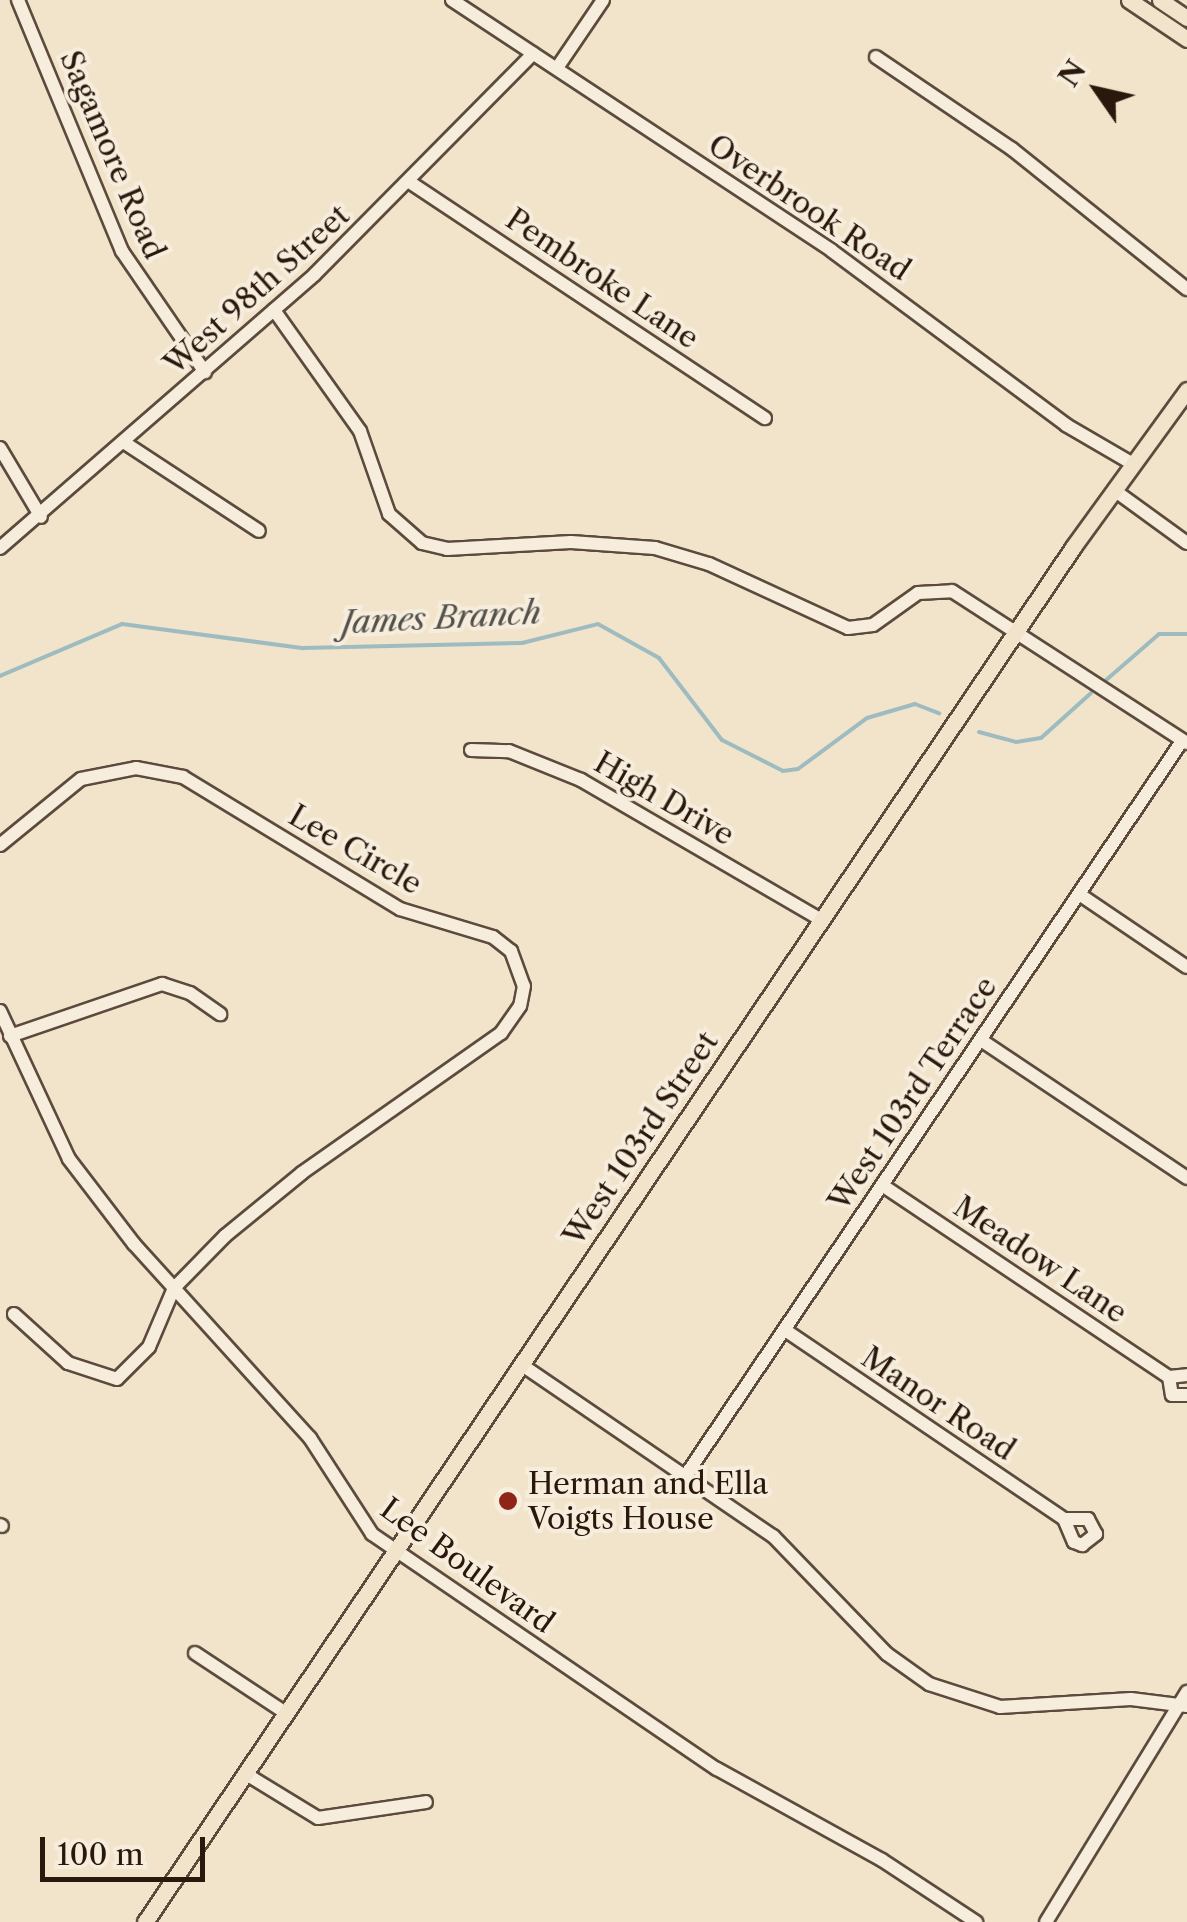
<!DOCTYPE html>
<style>
body{margin:0}
#map{position:relative;width:1187px;height:1922px;overflow:hidden;background:#f1e4cb;font-family:"Libre Caslon Text",serif}
div>[style]{position:absolute}
[style*='--x']{left:calc(var(--x)*1px);top:calc(var(--y)*1px);width:calc(var(--w)*1px);rotate:calc(var(--a)*1deg)}
.stream>*{height:4px;margin:-2px;padding:0 2px;transform-origin:2px;border-radius:2px;background:#9ebcc0}
.roads{filter:drop-shadow(2px 0 #5c4b3c) drop-shadow(-2px 0 #5c4b3c) drop-shadow(0 2px #5c4b3c) drop-shadow(0 -2px #5c4b3c)}
.minor>*{height:12px;margin:-6px;padding:0 6px;transform-origin:6px;border-radius:6px;background:#f6eddd}
.major>*{height:15px;margin:-7.5px;padding:0 7.5px;transform-origin:7.5px;border-radius:7.5px;background:#f1e4cb}
.dots>*{width:28px;height:28px;translate:-50% -50%;box-sizing:border-box;border:5px solid #f6eddd;border-radius:50%}
span{translate:-50% -50%;white-space:nowrap;text-align:center;line-height:1.15;-webkit-text-stroke:8px #f6eddd;paint-order:stroke}
.street-label{font-size:30px;color:#2a180c}
.poi-label{font-size:30px;color:#2a180c}
.left{translate:0 -50%;text-align:left}
.water-label{font-size:32px;color:#53514b;font-style:italic}
.north{position:absolute;left:1047px;top:40px;width:100px;height:100px;-webkit-text-stroke:8px #f6eddd;paint-order:stroke;rotate:304deg;font-size:28px;font-weight:700;line-height:40px;text-align:center;color:#2a180c}
.north::after{content:'';display:block;margin:auto;width:35px;height:45px;background:#2a180c;clip-path:polygon(50% 0,100% 100%,50% 72%,0 100%)}
.scale{position:absolute;left:40px;top:1837px;width:165px;height:45px;box-sizing:border-box;border:5px solid #2a180c;border-top:0;padding-left:12px;font-size:30px;line-height:35px;white-space:nowrap;color:#2a180c;-webkit-text-stroke:8px #f6eddd;paint-order:stroke}
</style>
<div id="map">
<div class="stream">
<div style="--x:0;--y:676;--w:133;--a:-23.1"></div>
<div style="--x:122;--y:624;--w:183;--a:7.6"></div>
<div style="--x:303;--y:648;--w:219;--a:-1.3"></div>
<div style="--x:522;--y:643;--w:78;--a:-14"></div>
<div style="--x:598;--y:624;--w:70;--a:29.1"></div>
<div style="--x:659;--y:658;--w:103;--a:52.5"></div>
<div style="--x:722;--y:740;--w:68;--a:26.9"></div>
<div style="--x:783;--y:771;--w:15;--a:-8"></div>
<div style="--x:798;--y:769;--w:86;--a:-36.5"></div>
<div style="--x:867;--y:718;--w:50;--a:-16.3"></div>
<div style="--x:915;--y:704;--w:26;--a:21"></div>
<div style="--x:1105;--y:681;--w:72;--a:-41"></div>
<div style="--x:1159;--y:634;--w:28;--a:0"></div>
<div style="--x:979;--y:732;--w:38;--a:15"></div>
<div style="--x:1016;--y:742;--w:25;--a:-9"></div>
<div style="--x:1041;--y:738;--w:67;--a:-42"></div>
</div>
<div class="roads">
<div class="minor">
<div style="--x:18;--y:0;--w:272;--a:67.5"></div>
<div style="--x:122;--y:251;--w:147;--a:55.6"></div>
<div style="--x:452;--y:0;--w:455;--a:33.4"></div>
<div style="--x:832;--y:251;--w:292;--a:36.6"></div>
<div style="--x:1066;--y:425;--w:78;--a:30.2"></div>
<div style="--x:876;--y:57;--w:164;--a:34.1"></div>
<div style="--x:1012;--y:149;--w:224;--a:38.7"></div>
<div style="--x:557;--y:68;--w:82;--a:-55.9"></div>
<div style="--x:411;--y:183;--w:425;--a:33.6"></div>
<div style="--x:274;--y:310;--w:148;--a:54.6"></div>
<div style="--x:360;--y:431;--w:88;--a:70.7"></div>
<div style="--x:389;--y:514;--w:44;--a:41.3"></div>
<div style="--x:422;--y:543;--w:26;--a:13"></div>
<div style="--x:447;--y:549;--w:124;--a:-3.2"></div>
<div style="--x:571;--y:542;--w:84;--a:4.1"></div>
<div style="--x:655;--y:548;--w:56;--a:16.5"></div>
<div style="--x:709;--y:564;--w:153;--a:24.7"></div>
<div style="--x:848;--y:628;--w:25;--a:-7"></div>
<div style="--x:873;--y:625;--w:55;--a:-35.4"></div>
<div style="--x:918;--y:593;--w:34;--a:-3"></div>
<div style="--x:952;--y:591;--w:280;--a:32.9"></div>
<div style="--x:125;--y:443;--w:160;--a:33.3"></div>
<div style="--x:0;--y:448;--w:80;--a:59.3"></div>
<div style="--x:1114;--y:490;--w:90;--a:36"></div>
<div style="--x:0;--y:548;--w:417;--a:-41"></div>
<div style="--x:315;--y:274;--w:310;--a:-45.3"></div>
<div style="--x:471;--y:750;--w:38;--a:2"></div>
<div style="--x:509;--y:751;--w:78;--a:21.9"></div>
<div style="--x:581;--y:780;--w:279;--a:30.2"></div>
<div style="--x:0;--y:845;--w:104;--a:-39.2"></div>
<div style="--x:81;--y:779;--w:56;--a:-11.3"></div>
<div style="--x:136;--y:768;--w:48;--a:10.8"></div>
<div style="--x:183;--y:777;--w:254;--a:31.3"></div>
<div style="--x:400;--y:909;--w:97;--a:16.8"></div>
<div style="--x:493;--y:937;--w:23;--a:38"></div>
<div style="--x:511;--y:951;--w:37;--a:70"></div>
<div style="--x:524;--y:986;--w:20;--a:101"></div>
<div style="--x:520;--y:1006;--w:33;--a:125"></div>
<div style="--x:501;--y:1033;--w:243;--a:144.9"></div>
<div style="--x:302;--y:1173;--w:99;--a:140.7"></div>
<div style="--x:225;--y:1236;--w:73;--a:134.4"></div>
<div style="--x:174;--y:1288;--w:64;--a:113"></div>
<div style="--x:149;--y:1347;--w:45;--a:135"></div>
<div style="--x:117;--y:1379;--w:52;--a:-161.9"></div>
<div style="--x:68;--y:1363;--w:73;--a:-137.8"></div>
<div style="--x:1079;--y:894;--w:130;--a:34.1"></div>
<div style="--x:0;--y:1011;--w:163;--a:65"></div>
<div style="--x:69;--y:1159;--w:107;--a:52.6"></div>
<div style="--x:134;--y:1244;--w:262;--a:47.8"></div>
<div style="--x:310;--y:1438;--w:114;--a:57.1"></div>
<div style="--x:372;--y:1534;--w:417;--a:34.3"></div>
<div style="--x:717;--y:1769;--w:188;--a:28.9"></div>
<div style="--x:882;--y:1860;--w:113;--a:33.4"></div>
<div style="--x:10;--y:1036;--w:161;--a:-18.9"></div>
<div style="--x:162;--y:984;--w:29;--a:18"></div>
<div style="--x:190;--y:993;--w:37;--a:35"></div>
<div style="--x:981;--y:1040;--w:248;--a:33.8"></div>
<div style="--x:882;--y:1185;--w:345;--a:33.8"></div>
<div style="--x:785;--y:1330;--w:337;--a:34.1"></div>
<div style="--x:1064;--y:1519;--w:25;--a:67"></div>
<div style="--x:1074;--y:1542;--w:9;--a:21"></div>
<div style="--x:1082;--y:1545;--w:18;--a:-38"></div>
<div style="--x:1096;--y:1534;--w:17;--a:-118"></div>
<div style="--x:1088;--y:1519;--w:24;--a:180"></div>
<div style="--x:522;--y:1365;--w:304;--a:34.3"></div>
<div style="--x:773;--y:1536;--w:164;--a:46"></div>
<div style="--x:887;--y:1654;--w:52;--a:35.5"></div>
<div style="--x:929;--y:1684;--w:75;--a:17.9"></div>
<div style="--x:1000;--y:1707;--w:131;--a:-3.5"></div>
<div style="--x:1131;--y:1699;--w:56;--a:7.1"></div>
<div style="--x:1169;--y:1377;--w:18;--a:81"></div>
<div style="--x:1172;--y:1395;--w:15;--a:0"></div>
<div style="--x:1169;--y:1377;--w:18;--a:-6"></div>
<div style="--x:686;--y:1475;--w:886;--a:-55.95"></div>
<div style="--x:0;--y:1525;--w:2;--a:27"></div>
<div style="--x:195;--y:1653;--w:110;--a:33.5"></div>
<div style="--x:246;--y:1774;--w:84;--a:31.4"></div>
<div style="--x:318;--y:1818;--w:109;--a:-8.4"></div>
<div style="--x:1046;--y:1922;--w:270;--a:-58.5"></div>
</div>
<div class="major">
<div style="--x:1129;--y:0;--w:70;--a:33.9"></div>
<div style="--x:1160;--y:0;--w:32;--a:34"></div>
<div style="--x:145;--y:1922;--w:1659;--a:-55.98"></div>
<div style="--x:1073;--y:547;--w:194;--a:-54"></div>
</div>
</div>
<div class="dots">
<div style="left:508px;top:1501px;background:#8f2418"></div>
</div>
<div class="street-label">
<span style="left:112px;top:155px;rotate:67deg">Sagamore Road</span>
<span style="left:809px;top:208px;rotate:34deg">Overbrook Road</span>
<span style="left:602px;top:279px;rotate:34deg">Pembroke Lane</span>
<span style="left:257px;top:290px;rotate:-42deg">West 98th Street</span>
<span style="left:664px;top:799px;rotate:30deg">High Drive</span>
<span style="left:355px;top:850px;rotate:30deg">Lee Circle</span>
<span style="left:913px;top:1094px;rotate:-56deg">West 103rd Terrace</span>
<span style="left:641px;top:1139px;rotate:-56deg">West 103rd Street</span>
<span style="left:1040px;top:1260px;rotate:34deg">Meadow Lane</span>
<span style="left:938px;top:1404px;rotate:34deg">Manor Road</span>
<span style="left:467px;top:1566px;rotate:36deg">Lee Boulevard</span>
</div>
<div class="poi-label">
<span class="left" style="left:528px;top:1501px">Herman and Ella<br>Voigts House</span>
</div>
<div class="water-label">
<span style="left:441px;top:618px;rotate:-3deg">James Branch</span>
</div>
<div class="north">N</div>
<div class="scale">100 m</div>
</div>
